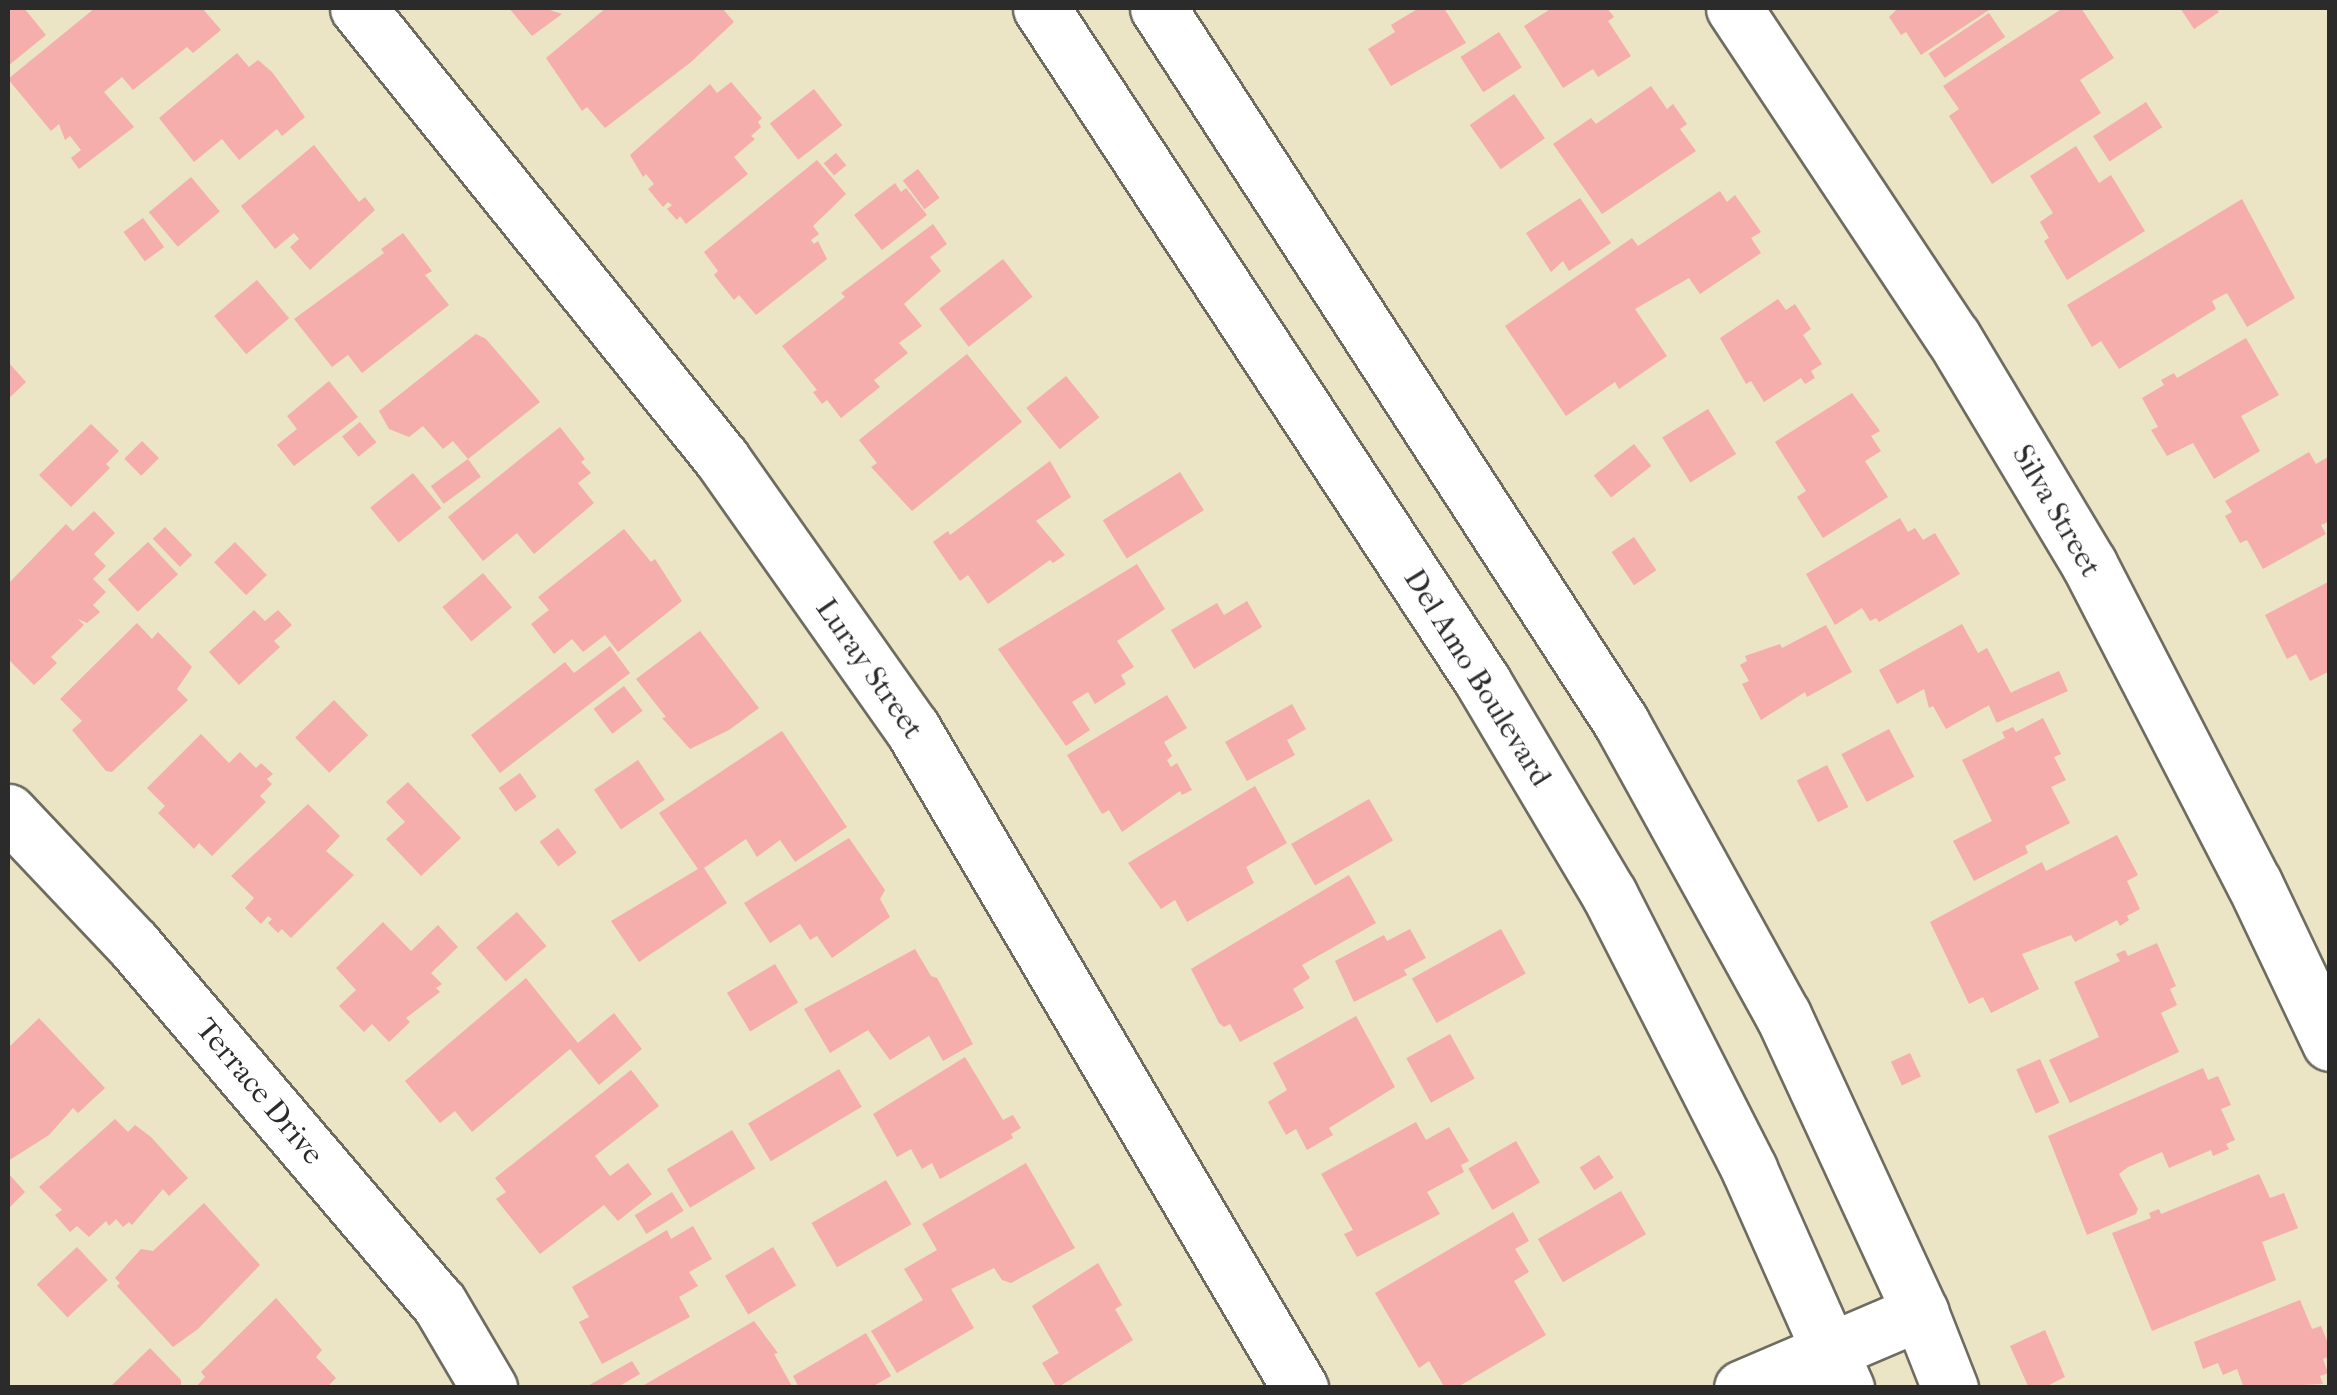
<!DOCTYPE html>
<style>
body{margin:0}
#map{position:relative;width:2337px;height:1395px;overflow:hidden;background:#ebe4c5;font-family:"IM FELL French Canon",serif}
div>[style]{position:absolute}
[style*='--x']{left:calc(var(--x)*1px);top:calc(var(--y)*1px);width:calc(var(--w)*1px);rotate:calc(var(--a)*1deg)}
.building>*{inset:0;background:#f5aeab;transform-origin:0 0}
.roads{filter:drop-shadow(2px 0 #6e6c61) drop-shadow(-2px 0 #6e6c61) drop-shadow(0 2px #6e6c61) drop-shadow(0 -2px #6e6c61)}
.minor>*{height:55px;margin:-27.5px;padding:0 27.5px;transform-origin:27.5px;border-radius:27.5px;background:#fff}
.major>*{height:55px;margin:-27.5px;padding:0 27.5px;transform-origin:27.5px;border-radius:27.5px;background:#fff}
span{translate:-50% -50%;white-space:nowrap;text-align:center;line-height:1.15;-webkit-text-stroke:8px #fff;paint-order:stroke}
.street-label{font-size:30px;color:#2b2b2b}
.frame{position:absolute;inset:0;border:10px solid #2b2b2b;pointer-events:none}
</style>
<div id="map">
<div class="building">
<div style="clip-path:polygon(9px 8px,24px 8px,46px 35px,8px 66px)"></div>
<div style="clip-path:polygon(95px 8px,202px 8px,221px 30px,193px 53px,187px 47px,133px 90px,122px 77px,104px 92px,134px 127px,79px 169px,71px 158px,81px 150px,70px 136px,65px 140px,59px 124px,51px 131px,8px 79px)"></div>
<div style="clip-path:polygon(509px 8px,544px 8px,562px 14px,532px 36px)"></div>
<div style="clip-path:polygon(606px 8px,722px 8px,734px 22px,691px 62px,605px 128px,587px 107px,582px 111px,546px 58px)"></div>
<div style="clip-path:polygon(1419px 8px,1444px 8px,1466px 43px,1391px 86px,1368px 49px,1395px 32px,1391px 25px)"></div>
<div style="clip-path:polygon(1552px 8px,1607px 8px,1614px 17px,1608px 21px,1631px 56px,1598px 77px,1593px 69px,1563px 88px,1524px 26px)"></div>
<div style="clip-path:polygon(1898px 8px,1992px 8px,1921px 55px,1906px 32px,1901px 35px,1889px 17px)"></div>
<div style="clip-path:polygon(2063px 8px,2081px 8px,2114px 58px,2080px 80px,2101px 113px,1992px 184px,1949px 116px,1959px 109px,1943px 86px)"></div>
<div style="clip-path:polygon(2180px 8px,2216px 8px,2219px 12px,2194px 29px)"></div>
<div style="left:1989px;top:13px;width:29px;height:73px;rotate:56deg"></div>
<div style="left:1499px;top:32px;width:42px;height:46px;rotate:57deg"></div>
<div style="clip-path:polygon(237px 53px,249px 67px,258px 60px,272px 72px,305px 117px,282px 136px,277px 129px,239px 160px,222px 139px,194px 162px,159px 118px)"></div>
<div style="clip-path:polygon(731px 82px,762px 118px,758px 122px,761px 127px,751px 136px,755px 139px,734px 157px,748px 174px,686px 224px,680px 216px,677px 220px,667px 209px,672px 205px,668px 202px,663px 207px,648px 189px,654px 184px,646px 174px,643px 177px,630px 155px,710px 84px,717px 93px)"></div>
<div style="clip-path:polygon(1651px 86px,1667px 109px,1673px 104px,1687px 124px,1680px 129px,1696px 151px,1602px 214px,1553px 144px,1591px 118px,1596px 124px)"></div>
<div style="left:814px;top:89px;width:46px;height:56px;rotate:52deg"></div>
<div style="left:1514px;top:94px;width:54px;height:54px;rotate:55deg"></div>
<div style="left:2146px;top:102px;width:30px;height:63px;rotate:57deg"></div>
<div style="clip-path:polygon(314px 145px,359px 202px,365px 197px,375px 210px,310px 270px,290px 247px,299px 239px,294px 233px,275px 249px,241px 206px)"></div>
<div style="clip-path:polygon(2076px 146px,2099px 183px,2111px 175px,2145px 231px,2067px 280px,2044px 241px,2049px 238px,2040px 222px,2053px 213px,2030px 176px)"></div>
<div style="left:836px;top:153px;width:16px;height:16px;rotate:50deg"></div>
<div style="clip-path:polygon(817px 160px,846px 194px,813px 226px,819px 234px,811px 240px,814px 244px,818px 241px,827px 259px,756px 315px,739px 295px,734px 300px,714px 275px,718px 271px,704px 252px)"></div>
<div style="left:918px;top:169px;width:36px;height:19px;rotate:53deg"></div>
<div style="left:191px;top:177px;width:45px;height:55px;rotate:50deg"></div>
<div style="clip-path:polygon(895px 183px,901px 192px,906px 188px,927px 215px,882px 250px,854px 215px)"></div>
<div style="clip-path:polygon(1720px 191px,1727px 202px,1735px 195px,1761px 232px,1751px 238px,1761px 253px,1700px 294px,1689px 278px,1635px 309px,1667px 356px,1619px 389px,1615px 382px,1566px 416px,1505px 326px,1632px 238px,1638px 246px)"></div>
<div style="clip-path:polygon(1580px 198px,1611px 243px,1569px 271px,1563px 261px,1551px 272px,1526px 233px)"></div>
<div style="clip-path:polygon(2242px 199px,2295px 298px,2247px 327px,2227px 293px,2212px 301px,2216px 309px,2119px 369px,2101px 341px,2092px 347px,2067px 305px)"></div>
<div style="left:143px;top:218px;width:36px;height:24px;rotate:54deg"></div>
<div style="clip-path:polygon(933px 224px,947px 244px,930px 257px,941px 271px,904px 304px,922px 326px,899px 343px,908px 353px,874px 380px,880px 387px,841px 418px,827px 400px,822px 404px,813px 392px,817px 390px,782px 346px,845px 297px,841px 293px)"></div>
<div style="clip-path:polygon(403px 233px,432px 271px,425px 275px,449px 305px,362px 373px,348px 355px,332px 367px,294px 319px,384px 253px,381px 249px)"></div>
<div style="left:1003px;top:259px;width:48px;height:81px;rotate:52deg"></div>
<div style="left:257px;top:280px;width:50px;height:56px;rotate:50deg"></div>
<div style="clip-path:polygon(1778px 299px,1786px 310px,1795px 304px,1811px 329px,1803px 335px,1822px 364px,1811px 371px,1815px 378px,1805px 384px,1801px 378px,1764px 402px,1751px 381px,1746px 384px,1720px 338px)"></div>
<div style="clip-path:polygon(476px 334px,486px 339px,540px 402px,468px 459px,453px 441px,443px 449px,423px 426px,409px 437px,389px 429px,379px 411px)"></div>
<div style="clip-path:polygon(2246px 338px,2279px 395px,2241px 416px,2260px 451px,2214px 479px,2193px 443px,2167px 456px,2151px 430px,2158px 427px,2142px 398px,2164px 385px,2161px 380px,2174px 373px,2177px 378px)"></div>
<div style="clip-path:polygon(967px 354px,1022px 422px,912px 511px,871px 467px,877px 463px,859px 440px)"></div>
<div style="clip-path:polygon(8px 362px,26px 382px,8px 399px)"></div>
<div style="left:1066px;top:376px;width:53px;height:51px;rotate:51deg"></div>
<div style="clip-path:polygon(329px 381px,358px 417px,294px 466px,277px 445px,297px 429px,287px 416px)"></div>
<div style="clip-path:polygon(1852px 393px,1880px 431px,1871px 436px,1881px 451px,1865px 461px,1888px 497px,1823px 538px,1797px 497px,1806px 491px,1775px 442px)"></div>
<div style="left:1708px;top:409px;width:53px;height:54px;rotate:58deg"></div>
<div style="left:360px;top:422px;width:26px;height:23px;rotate:51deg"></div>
<div style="clip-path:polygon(91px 424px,119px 451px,106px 464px,110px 468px,71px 507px,39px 475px)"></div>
<div style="clip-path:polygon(560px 427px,585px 459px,581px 462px,591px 473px,578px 483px,594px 503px,534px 554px,517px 533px,483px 561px,448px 517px)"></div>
<div style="left:142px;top:441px;width:24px;height:25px;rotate:45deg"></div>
<div style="left:1634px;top:444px;width:28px;height:51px;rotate:52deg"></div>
<div style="clip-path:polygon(2309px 452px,2316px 464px,2330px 456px,2330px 521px,2321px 525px,2326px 534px,2263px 569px,2247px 540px,2240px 543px,2225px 516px,2232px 512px,2225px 501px)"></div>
<div style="left:468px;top:459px;width:22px;height:46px;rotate:54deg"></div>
<div style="clip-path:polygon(1050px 461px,1071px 497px,1036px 521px,1065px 555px,1053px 563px,1050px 560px,988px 604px,968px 575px,960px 581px,933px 542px,948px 531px,950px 535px)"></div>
<div style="left:1180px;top:472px;width:45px;height:91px;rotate:58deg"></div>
<div style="left:413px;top:473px;width:45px;height:55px;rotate:51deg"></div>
<div style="clip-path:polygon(94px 511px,115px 533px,94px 554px,106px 566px,93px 579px,106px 592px,93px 605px,100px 612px,87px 623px,78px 619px,84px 625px,51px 657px,57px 663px,34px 685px,8px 659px,8px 584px,66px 524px,73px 531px)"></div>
<div style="clip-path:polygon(1900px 518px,1908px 532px,1915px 528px,1923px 540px,1935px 533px,1960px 574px,1879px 622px,1876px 618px,1870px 621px,1862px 608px,1835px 625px,1806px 574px)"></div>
<div style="left:165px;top:527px;width:39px;height:17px;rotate:46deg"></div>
<div style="clip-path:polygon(624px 529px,651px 562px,655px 559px,682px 601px,618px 652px,605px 635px,583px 652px,572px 639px,554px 654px,531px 624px,549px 610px,538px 597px)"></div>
<div style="left:1634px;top:537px;width:40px;height:27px;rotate:56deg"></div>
<div style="left:148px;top:542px;width:44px;height:55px;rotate:47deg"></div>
<div style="left:235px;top:542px;width:46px;height:29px;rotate:46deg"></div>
<div style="clip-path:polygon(1137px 564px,1165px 609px,1117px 641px,1134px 667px,1121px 675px,1126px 684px,1095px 704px,1088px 692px,1072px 702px,1090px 730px,1066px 746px,998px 649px)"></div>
<div style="left:483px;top:573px;width:45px;height:53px;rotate:50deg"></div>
<div style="clip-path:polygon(2330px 581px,2330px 671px,2310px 681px,2296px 654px,2287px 659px,2265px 615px)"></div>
<div style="clip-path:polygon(1247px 601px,1262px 627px,1194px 669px,1171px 630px,1217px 603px,1224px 615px)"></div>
<div style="clip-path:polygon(254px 610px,265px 621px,278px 610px,292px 625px,274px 641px,280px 647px,239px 685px,209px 652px)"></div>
<div style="clip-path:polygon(137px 623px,152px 639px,158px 632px,192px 667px,177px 689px,188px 700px,112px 772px,106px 771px,72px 730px,82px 721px,60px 699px)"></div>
<div style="clip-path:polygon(1962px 624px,1978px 653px,1987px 648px,2011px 693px,1946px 729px,1933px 706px,1929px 708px,1924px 689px,1897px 704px,1879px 670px)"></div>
<div style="clip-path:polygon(1826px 625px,1852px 672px,1807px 697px,1805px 692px,1761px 720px,1742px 684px,1749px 681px,1740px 665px,1747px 661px,1745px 656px,1780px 644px,1782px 648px)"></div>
<div style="clip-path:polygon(700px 631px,759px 708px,729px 730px,690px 749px,662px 718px,666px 717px,636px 679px)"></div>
<div style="clip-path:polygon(610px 646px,630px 673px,500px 773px,471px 735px,565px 662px,574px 673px)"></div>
<div style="left:2059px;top:671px;width:22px;height:78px;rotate:66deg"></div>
<div style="left:624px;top:686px;width:31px;height:38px;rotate:53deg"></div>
<div style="clip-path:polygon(1167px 695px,1187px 728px,1164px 742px,1172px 756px,1167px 760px,1171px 767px,1177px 763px,1192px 790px,1182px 795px,1180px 791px,1122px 832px,1109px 810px,1102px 814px,1067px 755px)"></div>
<div style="left:334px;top:700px;width:49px;height:54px;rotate:46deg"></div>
<div style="clip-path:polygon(1292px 704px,1306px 729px,1287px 740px,1295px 755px,1247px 781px,1225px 742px)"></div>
<div style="clip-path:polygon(2043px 718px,2061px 754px,2054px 757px,2066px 780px,2051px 787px,2070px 823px,2025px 846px,2028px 853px,1974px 881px,1953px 841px,1992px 821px,1962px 760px,2005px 738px,2002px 732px,2013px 727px,2016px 732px)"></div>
<div style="left:1889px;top:729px;width:54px;height:54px;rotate:62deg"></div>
<div style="clip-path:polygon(782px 731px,847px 827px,795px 862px,780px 840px,757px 857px,746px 839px,704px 868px,727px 903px,639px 962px,611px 921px,698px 869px,659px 813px)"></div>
<div style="clip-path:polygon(201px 734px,229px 763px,240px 752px,256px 768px,261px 763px,273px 774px,267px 779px,272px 784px,260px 796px,266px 802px,212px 856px,199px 843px,194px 849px,158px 813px,165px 806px,147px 788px)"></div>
<div style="left:638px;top:760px;width:48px;height:53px;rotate:56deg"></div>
<div style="left:1827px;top:765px;width:47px;height:34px;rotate:63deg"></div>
<div style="left:520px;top:773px;width:29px;height:26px;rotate:55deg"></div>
<div style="clip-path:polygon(408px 782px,461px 838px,421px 876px,386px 839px,405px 822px,386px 802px)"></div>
<div style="clip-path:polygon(1255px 786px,1287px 843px,1246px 867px,1254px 883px,1187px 922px,1175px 900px,1161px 909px,1128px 863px)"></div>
<div style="left:1369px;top:799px;width:48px;height:90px;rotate:60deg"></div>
<div style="clip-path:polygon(308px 804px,340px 836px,326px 851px,354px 875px,291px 938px,282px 929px,278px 933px,268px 923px,272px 919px,268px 916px,261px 924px,245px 908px,254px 898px,231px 876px)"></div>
<div style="left:558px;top:828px;width:31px;height:23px;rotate:53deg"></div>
<div style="clip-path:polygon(2117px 835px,2138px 875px,2127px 881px,2140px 909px,2127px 916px,2129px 920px,2120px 926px,2117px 920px,2075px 942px,2071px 935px,2022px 954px,2039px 989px,1991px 1013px,1983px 997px,1969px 1004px,1930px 922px,2042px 862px,2046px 871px)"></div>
<div style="clip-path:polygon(849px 838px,885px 890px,880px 899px,890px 917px,832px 958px,817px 936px,810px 940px,800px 924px,770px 943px,744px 903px)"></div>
<div style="clip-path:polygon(1349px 875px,1376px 923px,1302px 965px,1310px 978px,1293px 989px,1304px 1008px,1240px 1042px,1230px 1024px,1224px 1027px,1219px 1023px,1191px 969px)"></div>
<div style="left:517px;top:912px;width:45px;height:54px;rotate:49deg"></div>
<div style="clip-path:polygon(383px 922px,411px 951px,438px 925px,458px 947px,431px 973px,442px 984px,436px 988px,440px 992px,406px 1018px,410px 1022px,389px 1042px,372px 1024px,364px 1032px,339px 1006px,356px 990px,336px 968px)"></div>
<div style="clip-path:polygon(1410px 929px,1426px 958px,1404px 970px,1407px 975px,1354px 1002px,1335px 961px,1384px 935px,1387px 941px)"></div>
<div style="left:1501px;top:929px;width:51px;height:102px;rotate:61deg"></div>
<div style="clip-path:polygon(2157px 943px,2176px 986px,2170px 989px,2177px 1005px,2161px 1013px,2179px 1052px,2070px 1103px,2049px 1060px,2099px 1037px,2074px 982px,2120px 961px,2116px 954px,2125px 950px,2128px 956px)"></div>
<div style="clip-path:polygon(915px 949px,931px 976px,937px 978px,973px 1044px,943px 1061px,929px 1036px,890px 1060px,868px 1030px,830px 1053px,804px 1009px)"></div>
<div style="left:775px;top:964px;width:45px;height:56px;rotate:59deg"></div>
<div style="clip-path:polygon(526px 978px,578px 1043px,614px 1013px,642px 1049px,599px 1085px,570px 1049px,472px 1132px,455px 1111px,440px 1123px,405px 1081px)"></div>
<div style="clip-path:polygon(1356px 1016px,1395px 1087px,1329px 1128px,1333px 1135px,1307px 1150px,1296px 1129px,1286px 1135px,1268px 1102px,1287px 1090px,1273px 1063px)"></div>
<div style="clip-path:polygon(39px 1018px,105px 1088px,78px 1113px,73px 1108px,49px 1135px,8px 1161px,8px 1048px)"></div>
<div style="left:1450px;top:1034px;width:51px;height:50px;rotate:61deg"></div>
<div style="left:1910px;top:1053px;width:26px;height:21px;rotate:65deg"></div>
<div style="clip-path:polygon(965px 1057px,1003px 1120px,1013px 1115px,1021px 1128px,1011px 1134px,1013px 1138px,940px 1179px,932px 1163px,922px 1169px,911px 1149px,897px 1157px,873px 1114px)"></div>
<div style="left:2040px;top:1059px;width:48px;height:26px;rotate:66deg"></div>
<div style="clip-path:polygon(2203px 1068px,2208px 1080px,2218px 1076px,2231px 1105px,2221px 1109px,2235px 1140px,2226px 1144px,2229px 1149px,2213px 1156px,2211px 1150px,2169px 1168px,2162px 1152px,2128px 1167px,2119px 1174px,2138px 1209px,2136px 1214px,2087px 1235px,2048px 1136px)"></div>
<div style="left:839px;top:1069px;width:44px;height:106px;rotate:59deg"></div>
<div style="clip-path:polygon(631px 1070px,659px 1106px,595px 1156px,610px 1176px,628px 1163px,652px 1194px,618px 1221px,604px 1205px,540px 1254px,496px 1199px,506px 1192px,495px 1178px)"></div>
<div style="clip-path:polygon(115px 1119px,128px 1132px,135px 1125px,151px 1137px,188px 1178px,169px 1196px,163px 1189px,132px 1225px,129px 1222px,123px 1227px,116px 1219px,109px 1226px,106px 1221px,89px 1237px,77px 1226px,70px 1232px,55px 1215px,62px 1210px,39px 1187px)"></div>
<div style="clip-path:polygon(1416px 1122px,1426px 1140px,1449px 1127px,1469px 1161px,1461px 1165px,1464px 1172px,1427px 1192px,1440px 1214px,1357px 1257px,1344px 1234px,1353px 1230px,1321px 1174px)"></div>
<div style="left:732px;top:1130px;width:45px;height:76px;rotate:59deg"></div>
<div style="left:1516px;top:1141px;width:48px;height:55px;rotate:60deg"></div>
<div style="left:1599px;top:1155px;width:27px;height:23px;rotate:57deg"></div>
<div style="clip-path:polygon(1026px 1163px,1075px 1248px,1011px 1283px,1002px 1280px,994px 1268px,951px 1289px,974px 1328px,897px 1373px,871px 1331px,923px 1300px,904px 1269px,937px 1250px,922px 1224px)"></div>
<div style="clip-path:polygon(8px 1173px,25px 1192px,8px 1209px)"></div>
<div style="clip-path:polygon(2259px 1174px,2270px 1198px,2284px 1193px,2298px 1228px,2262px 1242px,2276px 1280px,2152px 1331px,2112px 1233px,2151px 1218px,2149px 1213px,2159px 1209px,2161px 1214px)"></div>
<div style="left:886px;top:1180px;width:51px;height:86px;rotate:60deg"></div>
<div style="left:1621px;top:1191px;width:50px;height:96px;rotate:60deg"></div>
<div style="left:672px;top:1192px;width:22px;height:44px;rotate:58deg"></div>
<div style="clip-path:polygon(204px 1203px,260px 1265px,198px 1329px,173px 1347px,117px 1286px,120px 1283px,115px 1278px,141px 1249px,153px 1251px)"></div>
<div style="clip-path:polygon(1513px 1212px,1529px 1241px,1515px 1249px,1529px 1272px,1514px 1281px,1546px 1335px,1456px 1388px,1445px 1388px,1429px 1361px,1419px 1368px,1375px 1293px)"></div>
<div style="clip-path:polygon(693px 1226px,712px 1259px,689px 1272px,698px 1286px,679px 1297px,690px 1317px,602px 1364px,579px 1322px,589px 1317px,572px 1287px,667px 1230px,671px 1239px)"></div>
<div style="left:77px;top:1247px;width:45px;height:55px;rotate:47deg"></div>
<div style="left:773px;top:1247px;width:45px;height:56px;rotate:59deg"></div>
<div style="clip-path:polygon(1098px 1263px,1122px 1305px,1115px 1309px,1133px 1340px,1057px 1388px,1042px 1363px,1059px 1353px,1032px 1306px)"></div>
<div style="clip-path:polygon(276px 1298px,322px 1350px,316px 1357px,336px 1378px,326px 1388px,195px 1388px,205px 1377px,201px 1372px)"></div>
<div style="clip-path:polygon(2300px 1300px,2312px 1329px,2321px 1326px,2330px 1348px,2330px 1356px,2323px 1359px,2328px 1373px,2320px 1376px,2323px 1384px,2244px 1388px,2237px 1369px,2223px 1375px,2218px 1363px,2203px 1369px,2194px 1342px)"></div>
<div style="clip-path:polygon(754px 1321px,778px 1353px,774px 1354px,793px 1388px,639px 1388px)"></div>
<div style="clip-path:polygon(2045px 1330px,2065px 1377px,2043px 1388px,2029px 1388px,2010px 1346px)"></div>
<div style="clip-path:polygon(866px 1333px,891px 1376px,870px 1388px,799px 1388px,793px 1376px)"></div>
<div style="clip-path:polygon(150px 1348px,181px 1380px,181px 1388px,109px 1388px)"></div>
<div style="clip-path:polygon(632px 1361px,640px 1374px,616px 1388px,584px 1388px)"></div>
</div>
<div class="roads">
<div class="minor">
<div style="--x:358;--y:8;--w:580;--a:51.09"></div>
<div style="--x:722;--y:459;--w:329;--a:54.8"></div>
<div style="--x:912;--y:728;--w:766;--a:59.55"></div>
<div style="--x:1734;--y:8;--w:395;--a:56.4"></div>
<div style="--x:1953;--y:337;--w:265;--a:59.1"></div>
<div style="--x:2089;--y:564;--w:359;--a:62.7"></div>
<div style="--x:2254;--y:883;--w:177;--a:64.6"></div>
<div style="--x:8;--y:812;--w:182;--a:46.6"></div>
<div style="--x:133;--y:944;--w:472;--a:49.6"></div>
<div style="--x:439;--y:1303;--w:99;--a:59.5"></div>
<div style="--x:1742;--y:1388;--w:194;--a:-23.1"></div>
</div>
<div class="major">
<div style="--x:1041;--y:8;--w:806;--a:56.74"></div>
<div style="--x:1483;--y:682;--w:247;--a:59.3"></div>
<div style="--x:1609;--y:894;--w:309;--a:63"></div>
<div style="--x:1749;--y:1169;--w:240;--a:66.1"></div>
<div style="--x:1158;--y:8;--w:851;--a:57.04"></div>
<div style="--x:1621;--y:722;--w:335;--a:61.1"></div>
<div style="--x:1783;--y:1015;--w:327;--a:65.2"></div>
<div style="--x:1920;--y:1312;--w:82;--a:68.5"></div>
</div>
</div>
<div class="street-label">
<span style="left:2056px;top:511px;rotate:60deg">Silva Street</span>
<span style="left:869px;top:669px;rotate:55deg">Luray Street</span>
<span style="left:1477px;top:678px;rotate:58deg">Del Amo Boulevard</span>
<span style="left:259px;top:1092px;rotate:50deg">Terrace Drive</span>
</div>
<div class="frame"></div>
</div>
